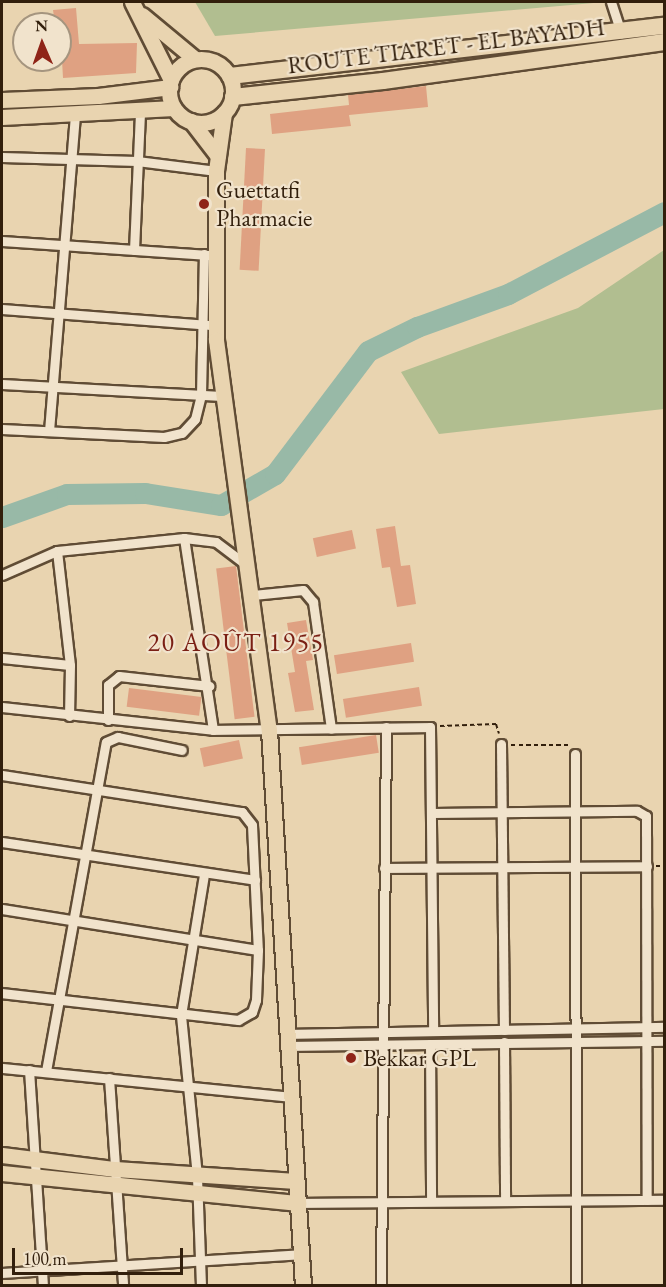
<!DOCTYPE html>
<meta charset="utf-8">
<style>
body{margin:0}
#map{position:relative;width:666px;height:1287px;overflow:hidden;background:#e9d4b0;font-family:"EB Garamond",serif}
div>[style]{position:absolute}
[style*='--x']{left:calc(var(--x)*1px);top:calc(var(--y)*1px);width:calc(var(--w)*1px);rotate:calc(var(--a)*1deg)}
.green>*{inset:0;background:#b1be90}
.river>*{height:21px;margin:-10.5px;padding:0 10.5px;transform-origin:10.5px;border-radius:10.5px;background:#98b9a7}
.building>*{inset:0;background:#dfa182;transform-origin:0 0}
.path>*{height:2px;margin-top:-1px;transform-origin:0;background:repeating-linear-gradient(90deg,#321f0c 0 4.5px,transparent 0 7.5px)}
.roads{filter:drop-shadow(2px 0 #604c35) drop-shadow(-2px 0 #604c35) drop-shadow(0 2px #604c35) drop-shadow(0 -2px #604c35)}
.street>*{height:9px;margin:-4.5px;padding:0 4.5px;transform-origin:4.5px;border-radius:4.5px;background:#f1e3cc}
.primary>*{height:15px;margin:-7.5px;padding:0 7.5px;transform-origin:7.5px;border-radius:7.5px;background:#e9d4b0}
.primary>.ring{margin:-7.5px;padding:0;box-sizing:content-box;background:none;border:15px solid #e9d4b0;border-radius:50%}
.highway>*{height:16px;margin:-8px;padding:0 8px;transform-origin:8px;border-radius:8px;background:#e9d4b0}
.dots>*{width:16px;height:16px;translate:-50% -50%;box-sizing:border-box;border:3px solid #f1e3cc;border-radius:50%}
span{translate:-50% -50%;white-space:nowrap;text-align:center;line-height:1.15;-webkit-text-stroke:4.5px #f1e3cc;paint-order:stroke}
.street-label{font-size:24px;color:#321f0c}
.poi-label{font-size:24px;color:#321f0c}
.left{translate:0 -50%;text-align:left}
.neighbourhood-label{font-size:26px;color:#7a1f14;letter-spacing:1.5px}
.frame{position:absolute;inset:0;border:3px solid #321f0c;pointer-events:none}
.north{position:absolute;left:12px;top:12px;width:60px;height:60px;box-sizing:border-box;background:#f1e3cc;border:2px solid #a5957f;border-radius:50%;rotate:358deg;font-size:16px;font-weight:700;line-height:24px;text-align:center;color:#321f0c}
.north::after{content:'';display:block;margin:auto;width:21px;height:27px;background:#8f2418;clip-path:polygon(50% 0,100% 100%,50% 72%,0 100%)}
.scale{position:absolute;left:12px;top:1248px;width:171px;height:27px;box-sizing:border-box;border:3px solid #321f0c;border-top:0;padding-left:8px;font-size:18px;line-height:21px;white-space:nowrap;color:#321f0c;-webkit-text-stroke:4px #f1e3cc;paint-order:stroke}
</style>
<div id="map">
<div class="green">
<div style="clip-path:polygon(195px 2px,605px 2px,215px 36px)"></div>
<div style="clip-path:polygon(664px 250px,664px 409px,439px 434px,401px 372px,578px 308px)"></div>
</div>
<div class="river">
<div style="--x:2;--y:517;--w:69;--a:-19.5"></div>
<div style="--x:67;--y:494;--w:78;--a:-0.7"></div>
<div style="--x:145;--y:493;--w:77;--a:9"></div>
<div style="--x:221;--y:505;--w:62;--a:-29.9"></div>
<div style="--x:275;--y:474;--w:154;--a:-52.9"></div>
<div style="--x:368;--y:351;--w:55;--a:-26.1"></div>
<div style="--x:417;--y:327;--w:97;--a:-19.9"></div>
<div style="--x:508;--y:294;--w:176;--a:-27.7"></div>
</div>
<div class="building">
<div style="clip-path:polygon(76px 8px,79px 44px,137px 43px,136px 73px,63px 78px,60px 24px,55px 24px,53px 10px)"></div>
<div style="clip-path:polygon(426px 86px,428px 107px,349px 115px,351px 126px,272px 134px,270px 114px,349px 105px,348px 95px)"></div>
<div style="left:246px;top:148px;width:19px;height:122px;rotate:3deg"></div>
<div style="clip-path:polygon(395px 526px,401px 566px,410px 565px,416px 604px,397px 607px,390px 567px,382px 568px,376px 529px)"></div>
<div style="left:352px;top:530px;width:19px;height:40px;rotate:78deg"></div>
<div style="left:236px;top:566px;width:152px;height:20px;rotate:83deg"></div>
<div style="clip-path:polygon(306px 620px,313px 660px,306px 661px,314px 710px,295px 712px,288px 673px,295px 672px,287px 623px)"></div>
<div style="left:411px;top:643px;width:19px;height:78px;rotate:81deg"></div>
<div style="left:419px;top:687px;width:19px;height:77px;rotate:81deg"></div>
<div style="left:129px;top:688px;width:73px;height:19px;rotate:7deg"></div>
<div style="left:376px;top:735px;width:18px;height:78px;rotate:81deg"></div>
<div style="left:239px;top:740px;width:19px;height:40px;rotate:78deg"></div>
</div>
<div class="path">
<div style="--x:440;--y:726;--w:56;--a:-2"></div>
<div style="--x:496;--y:724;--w:10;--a:73"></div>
<div style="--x:511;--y:745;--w:57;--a:0"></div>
<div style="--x:656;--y:866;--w:8;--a:0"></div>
</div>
<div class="roads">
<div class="street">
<div style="--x:611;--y:2;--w:33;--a:72"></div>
<div style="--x:2;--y:157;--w:135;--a:1.7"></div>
<div style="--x:137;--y:161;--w:80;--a:7.2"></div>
<div style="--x:2;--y:241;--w:207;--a:3.9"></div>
<div style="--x:134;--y:250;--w:139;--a:-87.5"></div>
<div style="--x:2;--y:309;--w:207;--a:4.4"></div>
<div style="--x:2;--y:384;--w:220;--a:3.1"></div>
<div style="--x:2;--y:429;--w:162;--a:2.8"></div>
<div style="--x:164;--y:437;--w:18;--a:-13"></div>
<div style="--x:182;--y:433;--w:19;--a:-47"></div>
<div style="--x:195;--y:419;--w:25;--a:-76"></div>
<div style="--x:201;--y:395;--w:141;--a:-88.8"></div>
<div style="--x:49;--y:431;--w:318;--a:-85.3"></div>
<div style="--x:184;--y:538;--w:194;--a:81.4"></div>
<div style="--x:57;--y:551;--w:115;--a:83.5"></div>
<div style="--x:2;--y:575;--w:60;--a:-23.6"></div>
<div style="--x:57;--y:551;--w:128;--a:-5.8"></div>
<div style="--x:184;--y:538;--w:32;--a:7"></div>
<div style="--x:216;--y:542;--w:38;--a:37"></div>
<div style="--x:253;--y:595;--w:50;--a:-5.7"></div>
<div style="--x:303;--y:590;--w:16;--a:50"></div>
<div style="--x:313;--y:602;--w:128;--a:81.9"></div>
<div style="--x:2;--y:658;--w:68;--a:5.9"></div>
<div style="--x:70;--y:665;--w:51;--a:91.1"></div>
<div style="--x:2;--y:707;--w:212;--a:6.2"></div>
<div style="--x:213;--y:730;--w:217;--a:-0.8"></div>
<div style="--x:430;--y:727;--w:303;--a:89.4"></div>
<div style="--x:108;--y:720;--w:35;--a:-90"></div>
<div style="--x:108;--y:685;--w:14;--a:-39"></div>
<div style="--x:119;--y:676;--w:91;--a:6.3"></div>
<div style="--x:501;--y:744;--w:286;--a:89.4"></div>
<div style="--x:575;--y:754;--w:532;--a:89.89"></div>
<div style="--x:2;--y:775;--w:243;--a:8.8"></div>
<div style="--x:242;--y:812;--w:16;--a:52"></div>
<div style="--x:252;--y:825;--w:125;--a:87.3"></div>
<div style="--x:258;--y:950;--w:50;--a:92.3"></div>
<div style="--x:256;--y:1000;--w:13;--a:108"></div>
<div style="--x:252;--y:1012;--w:16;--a:150"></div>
<div style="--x:238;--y:1020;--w:238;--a:-173.5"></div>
<div style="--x:432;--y:813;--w:205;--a:-0.6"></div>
<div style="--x:637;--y:811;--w:10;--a:29"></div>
<div style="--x:646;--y:816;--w:384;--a:89.9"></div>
<div style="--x:2;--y:842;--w:256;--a:8.5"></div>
<div style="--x:384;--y:868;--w:263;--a:-0.4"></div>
<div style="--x:2;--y:909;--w:259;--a:9.1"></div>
<div style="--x:289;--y:1034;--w:375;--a:-1.1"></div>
<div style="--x:504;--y:1042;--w:158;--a:89.6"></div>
<div style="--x:430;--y:1044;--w:155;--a:89.6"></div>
<div style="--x:290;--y:1046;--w:374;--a:-0.8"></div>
<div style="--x:2;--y:1068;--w:292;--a:5.7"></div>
<div style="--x:29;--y:1070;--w:216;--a:86.3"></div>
<div style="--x:46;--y:1071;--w:334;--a:-79.7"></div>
<div style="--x:106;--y:742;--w:13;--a:-23"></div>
<div style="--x:118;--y:737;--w:65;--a:11.5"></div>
<div style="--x:109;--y:1078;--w:208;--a:86.1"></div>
<div style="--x:298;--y:1203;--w:366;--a:-0.5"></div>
<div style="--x:2;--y:1273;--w:302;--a:-3.6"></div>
<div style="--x:201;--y:1286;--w:110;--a:-92.1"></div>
<div style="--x:197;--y:1176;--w:162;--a:-95.7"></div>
<div style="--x:181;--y:1015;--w:142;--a:-80.7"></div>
<div style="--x:381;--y:1286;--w:559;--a:-89.49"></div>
</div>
<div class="primary">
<div style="--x:132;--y:2;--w:87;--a:63.4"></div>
<div style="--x:142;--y:15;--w:69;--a:39.7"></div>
<div class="ring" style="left:169px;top:59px;width:49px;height:49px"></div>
<div style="--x:2;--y:100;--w:96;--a:-2.4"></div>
<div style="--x:98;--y:96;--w:73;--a:-7.1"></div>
<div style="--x:224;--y:113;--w:59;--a:97.9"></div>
<div style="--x:216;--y:171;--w:169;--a:90"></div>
<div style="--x:216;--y:340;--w:394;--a:82.3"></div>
<div style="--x:269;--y:730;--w:557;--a:86.5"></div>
<div style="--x:2;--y:117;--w:172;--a:-3"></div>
<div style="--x:191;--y:121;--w:44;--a:52.4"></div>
<div style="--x:2;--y:1155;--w:114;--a:7.1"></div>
<div style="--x:115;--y:1169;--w:181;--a:3.8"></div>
<div style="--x:2;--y:1173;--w:298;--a:5.8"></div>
</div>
<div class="highway">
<div style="--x:230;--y:76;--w:437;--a:-6.6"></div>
<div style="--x:233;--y:97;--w:151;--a:-6.1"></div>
<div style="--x:383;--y:81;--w:284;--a:-7.9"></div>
</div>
</div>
<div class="dots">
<div style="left:204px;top:204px;background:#8f2418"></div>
<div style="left:351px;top:1058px;background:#8f2418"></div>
</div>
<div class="street-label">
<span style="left:446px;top:46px;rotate:-7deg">ROUTE TIARET - EL BAYADH</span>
</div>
<div class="poi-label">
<span class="left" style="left:216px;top:204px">Guettatfi<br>Pharmacie</span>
<span class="left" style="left:363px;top:1058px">Bekkar GPL</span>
</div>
<div class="neighbourhood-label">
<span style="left:236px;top:643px">20 AOÛT 1955</span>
</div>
<div class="frame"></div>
<div class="north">N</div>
<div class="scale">100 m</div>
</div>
